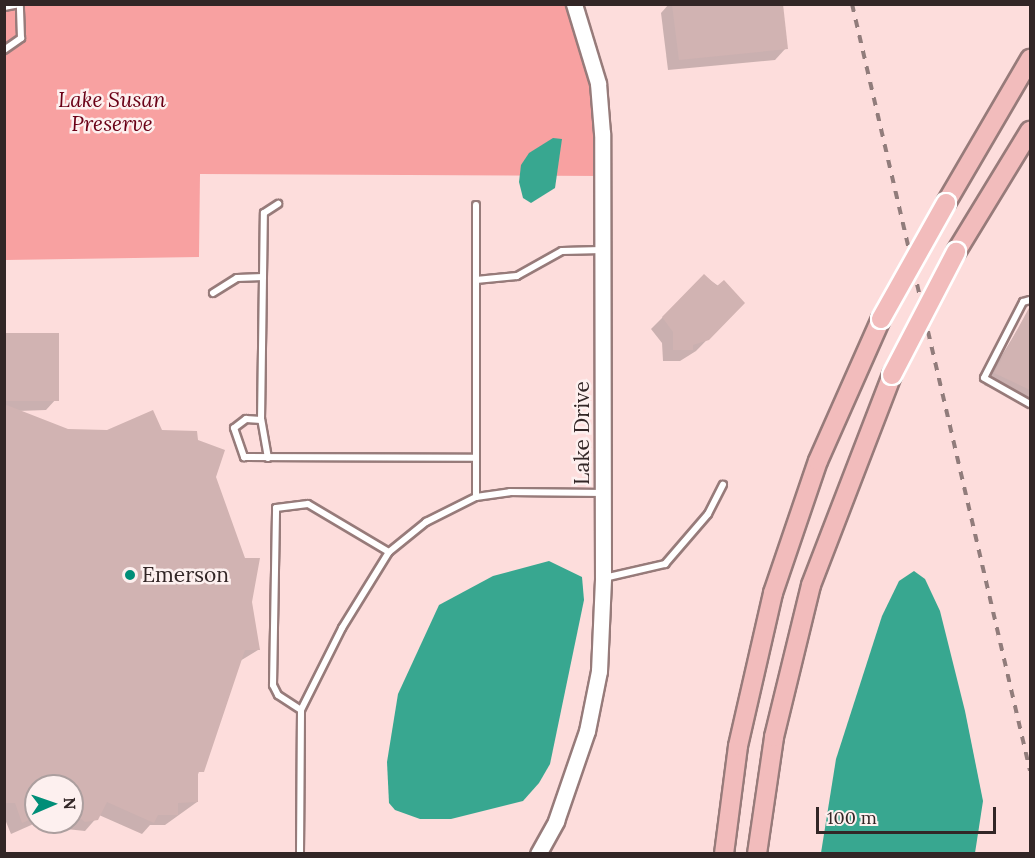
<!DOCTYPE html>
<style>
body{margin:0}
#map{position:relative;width:1035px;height:858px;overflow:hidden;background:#fddddc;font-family:Lora,serif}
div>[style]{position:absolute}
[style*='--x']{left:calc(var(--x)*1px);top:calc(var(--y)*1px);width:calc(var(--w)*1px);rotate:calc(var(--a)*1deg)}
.green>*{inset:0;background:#f8a1a1}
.water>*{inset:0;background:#38a790}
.shadow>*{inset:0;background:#0003}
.building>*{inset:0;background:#d1b3b2;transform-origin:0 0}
.roads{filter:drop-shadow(2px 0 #977b7a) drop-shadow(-2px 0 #977b7a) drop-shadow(0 2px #977b7a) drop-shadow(0 -2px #977b7a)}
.service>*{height:6px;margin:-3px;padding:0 3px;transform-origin:3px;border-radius:3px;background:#fff}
.tertiary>*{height:15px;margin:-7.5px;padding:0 7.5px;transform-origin:7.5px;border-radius:7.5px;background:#fff}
.primary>*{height:18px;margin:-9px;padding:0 9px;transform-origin:9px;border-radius:9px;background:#f2bcbc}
.rail>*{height:4px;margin-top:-2px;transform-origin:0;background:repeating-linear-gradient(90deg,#917c7b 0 8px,transparent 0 16px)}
.bridges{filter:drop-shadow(2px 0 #fff) drop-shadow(-2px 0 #fff) drop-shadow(0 2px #fff) drop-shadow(0 -2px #fff)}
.primary-bridge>*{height:18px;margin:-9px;padding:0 9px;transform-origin:9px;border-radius:9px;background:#f2bcbc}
.dots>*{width:16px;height:16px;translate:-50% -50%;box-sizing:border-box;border:3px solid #fdf0ef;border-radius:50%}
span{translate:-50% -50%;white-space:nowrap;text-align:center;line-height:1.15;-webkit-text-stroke:5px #fdf0ef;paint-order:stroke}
.park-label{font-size:21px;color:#6a0016;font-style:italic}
.street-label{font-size:21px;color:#322626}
.poi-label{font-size:21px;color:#322626}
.left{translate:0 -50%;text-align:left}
.frame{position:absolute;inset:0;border:6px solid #322626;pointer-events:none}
.north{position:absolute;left:24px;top:774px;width:60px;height:60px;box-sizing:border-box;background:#fdf0ef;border:2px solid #ac9f9f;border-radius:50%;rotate:88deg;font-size:16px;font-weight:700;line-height:24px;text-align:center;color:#322626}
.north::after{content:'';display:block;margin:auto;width:21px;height:27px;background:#008e78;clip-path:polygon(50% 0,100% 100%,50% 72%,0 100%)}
.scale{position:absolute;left:816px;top:807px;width:180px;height:27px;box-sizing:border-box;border:3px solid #322626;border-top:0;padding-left:8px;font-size:18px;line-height:21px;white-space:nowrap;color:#322626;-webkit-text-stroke:4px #fdf0ef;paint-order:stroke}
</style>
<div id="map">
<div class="green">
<div style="clip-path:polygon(4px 5px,574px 5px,598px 83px,602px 176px,200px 174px,199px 257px,5px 260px)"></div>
</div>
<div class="water">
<div style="clip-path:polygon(553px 138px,562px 139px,555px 188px,531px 203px,523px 198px,519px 182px,521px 165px,529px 153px)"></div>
<div style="clip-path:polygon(549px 561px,582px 577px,584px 600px,550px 764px,539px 783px,523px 801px,451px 819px,420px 819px,395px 810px,389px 803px,387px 762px,398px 694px,439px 605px,493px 576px)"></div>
<div style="clip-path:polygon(914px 571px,925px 579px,940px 611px,965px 711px,983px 801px,975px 853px,821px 853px,836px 759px,882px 616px,899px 581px)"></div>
</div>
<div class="shadow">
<div style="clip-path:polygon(669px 4px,781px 4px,786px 48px,775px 60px,668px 70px,661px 13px)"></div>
<div style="clip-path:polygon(704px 276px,743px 303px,696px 351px,680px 361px,663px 361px,662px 343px,651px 329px)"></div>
<div style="clip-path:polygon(1027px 314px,1030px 314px,1029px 405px,984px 385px)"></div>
<div style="clip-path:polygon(4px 335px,57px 398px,46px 410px,18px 411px,68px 431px,161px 432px,196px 441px,215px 477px,250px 602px,258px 650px,240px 661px,197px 777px,197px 802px,165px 825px,150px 825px,142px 834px,99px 815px,85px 831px,66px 829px,63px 822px,72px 822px,72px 786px,36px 786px,38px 822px,11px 834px,4px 817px)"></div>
</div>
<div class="building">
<div style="clip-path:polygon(672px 4px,783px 4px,788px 49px,679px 60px)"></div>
<div style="clip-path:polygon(704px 274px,717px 286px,724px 280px,745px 303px,709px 340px,693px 345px,693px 350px,673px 350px,673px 332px,662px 317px)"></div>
<div style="clip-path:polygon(1030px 306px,1030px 305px,1030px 390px,994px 373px)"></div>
<div style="left:4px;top:333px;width:55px;height:68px"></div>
<div style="clip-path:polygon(4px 404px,68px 429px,107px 430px,153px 410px,162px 430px,197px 431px,198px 440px,225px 450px,216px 477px,245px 558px,260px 558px,252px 602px,260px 650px,245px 650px,204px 772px,198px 772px,198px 802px,178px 803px,178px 815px,158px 815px,154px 823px,107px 802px,98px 820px,85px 822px,75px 814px,72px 786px,36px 786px,36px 817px,22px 823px,15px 803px,4px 803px)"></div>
</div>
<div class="roads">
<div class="service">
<div style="--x:4;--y:7;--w:16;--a:-11"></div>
<div style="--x:4;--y:50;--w:21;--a:-35"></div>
<div style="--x:21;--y:38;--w:33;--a:-92"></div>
<div style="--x:476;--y:205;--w:75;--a:90"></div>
<div style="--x:213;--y:293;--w:28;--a:-32"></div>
<div style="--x:237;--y:278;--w:26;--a:-2"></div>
<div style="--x:1030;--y:300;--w:7;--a:164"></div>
<div style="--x:1023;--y:302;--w:85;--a:117.2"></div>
<div style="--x:984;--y:378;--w:53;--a:29.5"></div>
<div style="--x:261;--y:420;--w:15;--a:-176"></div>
<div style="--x:246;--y:419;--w:15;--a:143"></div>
<div style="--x:234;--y:428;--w:31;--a:71"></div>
<div style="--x:244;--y:457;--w:232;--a:0.2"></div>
<div style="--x:268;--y:458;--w:39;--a:-100"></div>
<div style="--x:261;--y:420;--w:207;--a:-89.2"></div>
<div style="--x:264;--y:213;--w:17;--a:-33"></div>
<div style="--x:476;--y:497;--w:217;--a:-90"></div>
<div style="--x:476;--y:280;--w:41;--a:-5.6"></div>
<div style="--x:517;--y:276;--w:51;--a:-29.1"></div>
<div style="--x:562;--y:251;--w:40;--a:-1.4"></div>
<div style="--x:604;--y:578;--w:63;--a:-12.9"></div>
<div style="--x:665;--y:564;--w:66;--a:-49.3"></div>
<div style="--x:708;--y:514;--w:33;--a:-63"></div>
<div style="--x:301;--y:710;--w:27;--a:-147"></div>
<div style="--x:278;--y:695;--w:11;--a:-117"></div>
<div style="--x:273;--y:685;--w:177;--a:-89"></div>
<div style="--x:276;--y:508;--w:32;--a:-7"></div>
<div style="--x:308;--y:504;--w:94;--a:30.7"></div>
<div style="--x:300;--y:854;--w:144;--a:-89.6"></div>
<div style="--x:301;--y:710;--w:92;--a:-63.4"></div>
<div style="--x:342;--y:628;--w:89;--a:-58.3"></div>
<div style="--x:389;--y:552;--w:48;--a:-39"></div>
<div style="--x:426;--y:522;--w:56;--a:-26.6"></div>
<div style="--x:476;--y:497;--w:34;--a:-8"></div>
<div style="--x:510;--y:492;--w:92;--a:0.6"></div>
</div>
<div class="tertiary">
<div style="--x:538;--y:854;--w:38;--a:-61"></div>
<div style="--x:556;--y:821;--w:95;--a:-71"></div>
<div style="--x:587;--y:731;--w:61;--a:-78.7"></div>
<div style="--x:599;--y:671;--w:93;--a:-87.5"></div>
<div style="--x:603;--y:578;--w:445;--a:-90.1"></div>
<div style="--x:602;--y:133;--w:50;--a:-94.6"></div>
<div style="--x:598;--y:83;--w:83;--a:-106.9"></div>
</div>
<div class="primary">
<div style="--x:946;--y:203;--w:167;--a:-59.7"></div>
<div style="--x:956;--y:252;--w:142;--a:-58.6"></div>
<div style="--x:724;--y:854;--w:109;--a:-82.6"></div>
<div style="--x:738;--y:746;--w:157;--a:-77.1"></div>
<div style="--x:773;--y:593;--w:139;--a:-71.2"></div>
<div style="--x:818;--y:461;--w:155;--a:-66.1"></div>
<div style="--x:757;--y:854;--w:118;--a:-81.7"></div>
<div style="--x:774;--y:737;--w:156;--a:-76.3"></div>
<div style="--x:811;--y:585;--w:225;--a:-68.9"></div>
</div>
</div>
<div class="rail">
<div style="--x:852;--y:4;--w:787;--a:76.93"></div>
</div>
<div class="bridges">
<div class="primary-bridge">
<div style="--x:881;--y:319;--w:133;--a:-60.7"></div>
<div style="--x:892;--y:375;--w:139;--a:-62.5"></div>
</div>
</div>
<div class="dots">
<div style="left:130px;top:575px;background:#008e78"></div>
</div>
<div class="park-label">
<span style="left:112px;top:112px">Lake Susan<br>Preserve</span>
</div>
<div class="street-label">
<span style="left:582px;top:433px;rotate:-90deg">Lake Drive</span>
</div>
<div class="poi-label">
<span class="left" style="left:142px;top:575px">Emerson</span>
</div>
<div class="frame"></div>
<div class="north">N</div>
<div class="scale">100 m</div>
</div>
